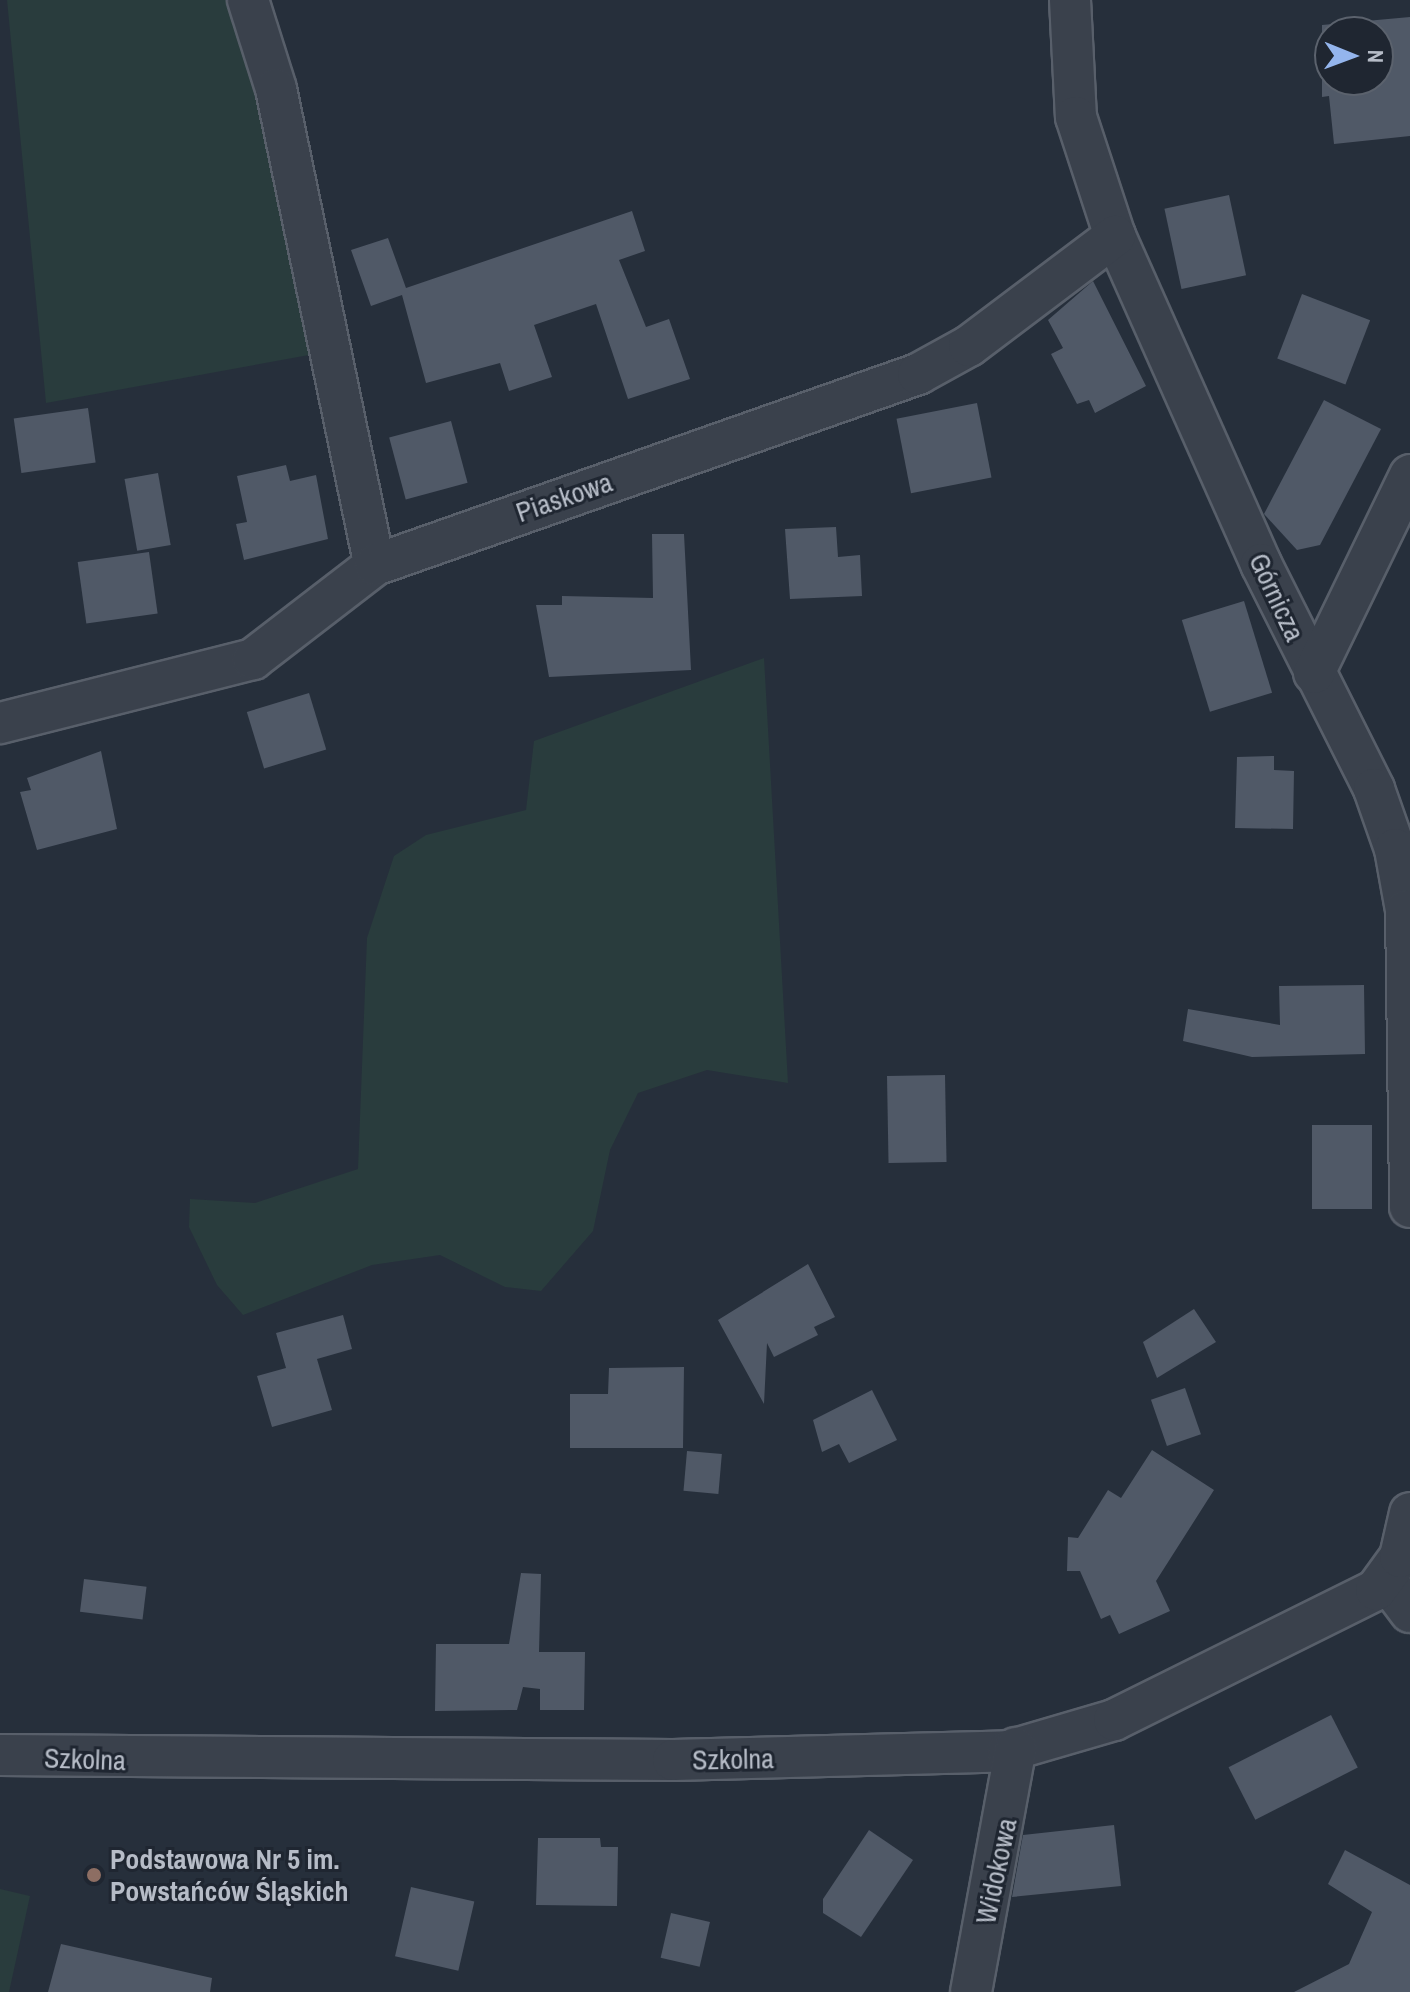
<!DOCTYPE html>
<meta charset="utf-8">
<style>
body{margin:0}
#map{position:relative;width:1410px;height:1992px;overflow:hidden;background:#262f3b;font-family:"Archivo Narrow",sans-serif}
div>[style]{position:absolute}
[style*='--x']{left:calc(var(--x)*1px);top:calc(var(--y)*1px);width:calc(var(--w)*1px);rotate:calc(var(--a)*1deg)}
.green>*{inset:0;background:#293c3d}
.building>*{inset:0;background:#505967;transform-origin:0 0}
.roads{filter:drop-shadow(2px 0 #585f6a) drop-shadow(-2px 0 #585f6a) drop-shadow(0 2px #585f6a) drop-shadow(0 -2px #585f6a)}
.minor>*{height:40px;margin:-20px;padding:0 20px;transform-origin:20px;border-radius:20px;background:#3a414c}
.dots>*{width:22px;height:22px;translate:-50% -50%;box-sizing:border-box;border:4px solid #1f2631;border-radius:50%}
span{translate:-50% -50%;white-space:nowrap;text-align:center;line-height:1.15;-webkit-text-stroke:6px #1f2631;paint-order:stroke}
.street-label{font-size:28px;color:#b6bcc7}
.poi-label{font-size:28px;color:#b6bcc7;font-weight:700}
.left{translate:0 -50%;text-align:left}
.north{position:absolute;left:1314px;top:16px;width:80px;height:80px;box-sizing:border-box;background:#1f2631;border:2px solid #5b626d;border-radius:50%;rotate:91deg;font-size:22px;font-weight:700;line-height:32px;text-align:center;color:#b6bcc7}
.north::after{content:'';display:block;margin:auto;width:28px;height:36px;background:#94b5ed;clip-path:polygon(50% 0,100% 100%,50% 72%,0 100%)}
</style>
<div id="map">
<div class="green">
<div style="clip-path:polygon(7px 0,248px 0,320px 353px,46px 403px)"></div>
<div style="clip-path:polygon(764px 658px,788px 1083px,707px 1070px,638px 1093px,610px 1150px,593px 1231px,541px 1291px,505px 1287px,440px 1255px,372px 1265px,243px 1315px,217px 1285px,189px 1227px,190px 1199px,255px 1203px,358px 1169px,367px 938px,394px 856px,426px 835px,526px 810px,534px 741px)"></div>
<div style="clip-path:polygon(0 1889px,30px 1896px,9px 1992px,0 1992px)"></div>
</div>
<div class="building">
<div style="clip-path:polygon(evenodd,1410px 17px,1410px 136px,1334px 144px,1329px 96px,1322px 97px,1322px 25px,1410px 17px,1330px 32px,1378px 32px,1378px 80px,1330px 80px,1330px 32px)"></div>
<div style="left:1229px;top:195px;width:82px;height:66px;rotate:78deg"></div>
<div style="clip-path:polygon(632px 211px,645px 251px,619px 260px,646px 327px,669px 319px,690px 379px,628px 399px,596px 304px,534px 325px,552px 377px,509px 391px,500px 363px,426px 383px,402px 295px,371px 306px,351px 250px,388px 238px,406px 288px)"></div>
<div style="clip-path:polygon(1093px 281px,1146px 386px,1095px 413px,1089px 400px,1077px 404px,1051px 354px,1063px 348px,1048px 320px)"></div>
<div style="left:1302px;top:294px;width:73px;height:69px;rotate:21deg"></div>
<div style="clip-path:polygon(1324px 400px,1381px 429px,1320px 545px,1297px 550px,1264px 514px)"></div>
<div style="left:977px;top:403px;width:76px;height:82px;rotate:79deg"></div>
<div style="left:88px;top:408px;width:55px;height:75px;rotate:82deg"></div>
<div style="left:451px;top:421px;width:64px;height:64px;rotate:75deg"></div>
<div style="clip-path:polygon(286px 465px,290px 481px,316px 475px,328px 539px,244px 560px,236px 524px,247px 522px,237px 476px)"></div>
<div style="left:158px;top:473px;width:73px;height:34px;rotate:80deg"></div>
<div style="clip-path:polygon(836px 527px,838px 557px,860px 555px,862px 596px,790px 599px,785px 529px)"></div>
<div style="clip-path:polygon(652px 534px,684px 534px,691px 670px,549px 677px,536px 605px,562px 605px,562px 596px,653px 598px)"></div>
<div style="left:149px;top:552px;width:62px;height:72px;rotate:82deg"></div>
<div style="left:1244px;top:601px;width:96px;height:65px;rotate:73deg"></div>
<div style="left:309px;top:693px;width:59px;height:65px;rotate:73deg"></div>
<div style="clip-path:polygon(101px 751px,117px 829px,37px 850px,20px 792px,31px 790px,27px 778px)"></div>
<div style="clip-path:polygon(1274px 756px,1274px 770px,1294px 771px,1293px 829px,1235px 828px,1237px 757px)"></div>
<div style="clip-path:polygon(1364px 985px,1365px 1054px,1252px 1057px,1183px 1041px,1188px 1009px,1280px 1025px,1279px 986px)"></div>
<div style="left:945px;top:1075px;width:87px;height:58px;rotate:89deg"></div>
<div style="left:1312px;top:1125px;width:60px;height:84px"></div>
<div style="clip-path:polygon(808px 1264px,835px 1317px,814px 1327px,818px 1335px,774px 1357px,767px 1343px,764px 1404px,718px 1320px)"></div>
<div style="clip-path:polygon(1194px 1309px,1216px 1342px,1157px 1378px,1143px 1342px)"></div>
<div style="clip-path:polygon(343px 1315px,352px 1349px,317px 1359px,332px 1410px,272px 1427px,257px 1376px,286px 1368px,276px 1333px)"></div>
<div style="clip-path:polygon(684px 1367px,683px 1448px,570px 1448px,570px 1394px,608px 1394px,609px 1368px)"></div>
<div style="left:1185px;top:1388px;width:49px;height:36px;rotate:71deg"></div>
<div style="clip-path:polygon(872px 1390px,897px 1440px,849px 1463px,839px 1444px,822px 1452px,813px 1420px)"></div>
<div style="clip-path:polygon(1152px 1450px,1214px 1490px,1156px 1581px,1170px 1611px,1119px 1634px,1110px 1615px,1101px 1619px,1080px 1571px,1067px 1571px,1068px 1537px,1078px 1538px,1108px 1490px,1121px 1498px)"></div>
<div style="left:687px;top:1451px;width:35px;height:40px;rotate:5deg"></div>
<div style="clip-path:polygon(521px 1573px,541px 1574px,539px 1652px,585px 1652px,584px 1710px,540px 1710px,540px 1689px,523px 1687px,517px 1710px,435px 1711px,436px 1644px,509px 1644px)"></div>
<div style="left:84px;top:1579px;width:63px;height:33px;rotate:7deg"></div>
<div style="left:1331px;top:1715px;width:59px;height:115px;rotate:63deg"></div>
<div style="clip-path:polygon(1114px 1825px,1121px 1886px,1012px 1897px,1023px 1835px)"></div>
<div style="clip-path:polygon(869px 1830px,913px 1860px,861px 1937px,823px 1913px,823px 1899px)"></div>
<div style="clip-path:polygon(538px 1838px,600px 1838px,601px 1847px,618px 1847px,617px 1906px,536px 1905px)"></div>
<div style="clip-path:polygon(1345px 1850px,1410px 1885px,1410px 1992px,1294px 1992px,1349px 1964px,1372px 1912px,1328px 1884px)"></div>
<div style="left:411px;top:1887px;width:65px;height:71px;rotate:13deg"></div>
<div style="left:671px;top:1913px;width:40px;height:46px;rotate:13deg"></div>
<div style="clip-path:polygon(61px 1944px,212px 1978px,210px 1992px,48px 1992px)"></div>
</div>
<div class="roads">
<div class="minor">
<div style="--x:248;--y:0;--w:93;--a:72.5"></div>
<div style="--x:276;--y:89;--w:486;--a:78.3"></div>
<div style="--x:1070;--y:0;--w:117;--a:87.1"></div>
<div style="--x:1076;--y:117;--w:125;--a:71.9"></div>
<div style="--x:1115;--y:236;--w:359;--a:66"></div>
<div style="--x:1261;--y:564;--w:252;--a:63.3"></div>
<div style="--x:1374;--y:789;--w:64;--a:70.7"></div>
<div style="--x:1395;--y:849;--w:62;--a:79.8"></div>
<div style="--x:1406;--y:910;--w:297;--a:89.2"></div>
<div style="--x:1314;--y:673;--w:220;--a:-64.1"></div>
<div style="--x:0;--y:723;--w:261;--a:-14.2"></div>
<div style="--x:253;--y:659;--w:154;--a:-37.6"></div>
<div style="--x:375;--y:565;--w:576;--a:-19.38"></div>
<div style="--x:918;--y:374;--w:58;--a:-28.8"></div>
<div style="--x:969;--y:346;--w:183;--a:-37"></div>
<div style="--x:1386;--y:1580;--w:40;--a:53"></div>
<div style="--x:0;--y:1755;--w:673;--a:0.43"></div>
<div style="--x:673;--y:1760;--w:335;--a:-1.5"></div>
<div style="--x:1008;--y:1751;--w:110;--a:-16.3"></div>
<div style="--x:1114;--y:1720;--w:292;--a:-26.4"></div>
<div style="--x:1376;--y:1590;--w:41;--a:-54"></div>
<div style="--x:1400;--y:1557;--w:45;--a:-77.2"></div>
<div style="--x:971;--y:1992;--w:248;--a:-79.6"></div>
</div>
</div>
<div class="dots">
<div style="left:94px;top:1875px;background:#8d6e63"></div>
</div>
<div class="street-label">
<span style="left:564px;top:497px;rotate:-19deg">Piaskowa</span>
<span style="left:1277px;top:597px;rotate:65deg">Górnicza</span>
<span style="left:85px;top:1759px;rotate:2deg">Szkolna</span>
<span style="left:733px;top:1759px;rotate:-1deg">Szkolna</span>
<span style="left:996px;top:1871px;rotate:-78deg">Widokowa</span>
</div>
<div class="poi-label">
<span class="left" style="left:110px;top:1875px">Podstawowa Nr 5 im.<br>Powstańców Śląskich</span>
</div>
<div class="north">N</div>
</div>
